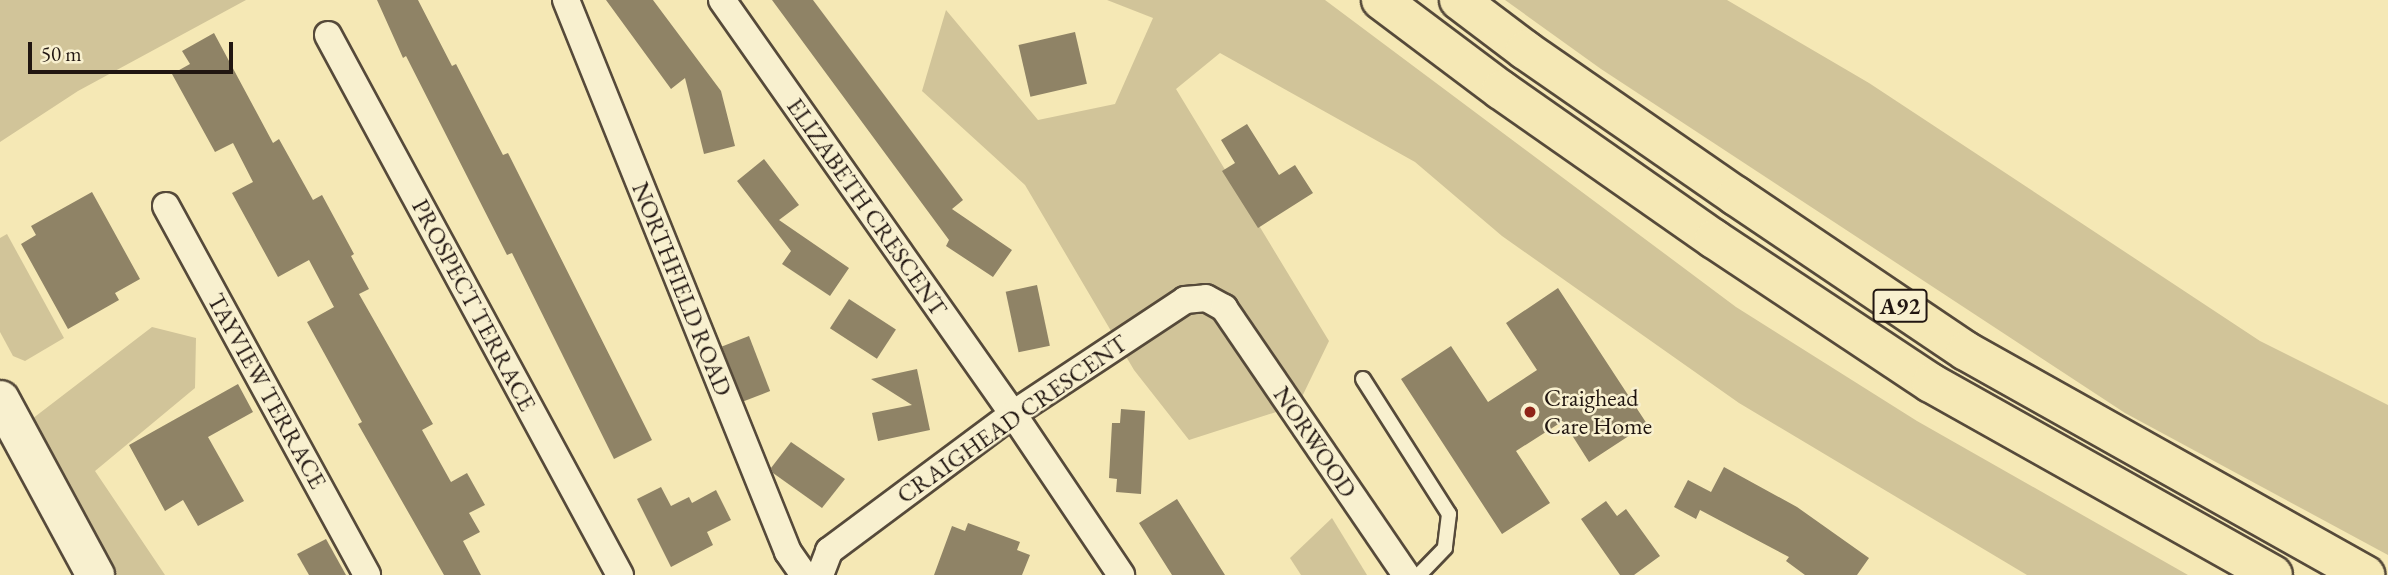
<!DOCTYPE html>
<style>
body{margin:0}
#map{position:relative;width:2388px;height:575px;overflow:hidden;background:#f5e8b5;font-family:"EB Garamond",serif}
div>[style]{position:absolute}
[style*='--x']{left:calc(var(--x)*1px);top:calc(var(--y)*1px);width:calc(var(--w)*1px);rotate:calc(var(--a)*1deg)}
.green>*{inset:0;background:#d1c499}
.building>*{inset:0;background:#8f8366;transform-origin:0 0}
.roads{filter:drop-shadow(2px 0 #564a3a) drop-shadow(-2px 0 #564a3a) drop-shadow(0 2px #564a3a) drop-shadow(0 -2px #564a3a)}
.service>*{height:14px;margin:-7px;padding:0 7px;transform-origin:7px;border-radius:7px;background:#f8f0cf}
.minor>*{height:26px;margin:-13px;padding:0 13px;transform-origin:13px;border-radius:13px;background:#f8f0cf}
.secondary>*{height:37px;margin:-18.5px;padding:0 18.5px;transform-origin:18.5px;border-radius:18.5px;background:#f8f0cf}
.trunk>*{height:38px;margin:-19px;padding:0 19px;transform-origin:19px;border-radius:19px;background:#f5e8b5}
.dots>*{width:19px;height:19px;translate:-50% -50%;box-sizing:border-box;border:4px solid #f8f0cf;border-radius:50%}
span{translate:-50% -50%;white-space:nowrap;text-align:center;line-height:1.15;-webkit-text-stroke:5px #f8f0cf;paint-order:stroke}
.shield-label span{padding:2px 5px;background:#f8f0cf;border:2px solid;border-radius:5px;-webkit-text-stroke-width:0}
.shield-label{font-size:23px;color:#211611;font-weight:700}
.street-label{font-size:24px;color:#211611}
.poi-label{font-size:24px;color:#211611}
.left{translate:0 -50%;text-align:left}
.scale{position:absolute;left:28px;top:42px;width:205px;height:32px;box-sizing:border-box;border:4px solid #211611;border-top:0;padding-left:9px;font-size:21px;line-height:24px;white-space:nowrap;color:#211611;-webkit-text-stroke:5px #f8f0cf;paint-order:stroke}
</style>
<div id="map">
<div class="green">
<div style="clip-path:polygon(0 0,246px 0,78px 91px,0 142px)"></div>
<div style="clip-path:polygon(1107px 0,1325px 0,1736px 307px,1917px 421px,2188px 575px,2027px 575px,1739px 403px,1502px 236px,1415px 162px,1220px 53px,1176px 89px,1329px 341px,1298px 405px,1189px 440px,1134px 370px,1025px 185px,922px 91px,946px 10px,1038px 120px,1115px 104px,1153px 18px)"></div>
<div style="clip-path:polygon(1505px 0,1727px 0,1869px 83px,2260px 341px,2388px 405px,2388px 555px,2125px 413px,1601px 69px)"></div>
<div style="clip-path:polygon(7px 234px,64px 338px,25px 361px,13px 356px,0 332px,0 238px)"></div>
<div style="clip-path:polygon(152px 327px,196px 338px,195px 388px,95px 471px,165px 575px,97px 575px,101px 566px,32px 419px)"></div>
<div style="clip-path:polygon(1332px 518px,1367px 575px,1301px 575px,1290px 558px)"></div>
</div>
<div class="building">
<div style="clip-path:polygon(377px 0,418px 0,452px 66px,456px 64px,503px 155px,508px 153px,652px 440px,614px 459px,512px 253px,507px 255px,406px 56px,403px 58px)"></div>
<div style="clip-path:polygon(606px 0,653px 0,721px 91px,735px 146px,704px 154px,685px 78px,671px 89px)"></div>
<div style="clip-path:polygon(772px 0,813px 0,963px 200px,952px 209px,1012px 250px,993px 277px,946px 246px,949px 240px)"></div>
<div style="left:1075px;top:32px;width:53px;height:58px;rotate:77deg"></div>
<div style="clip-path:polygon(214px 33px,273px 143px,279px 139px,313px 200px,322px 195px,354px 254px,351px 256px,369px 289px,359px 294px,433px 424px,422px 430px,451px 482px,467px 473px,485px 505px,469px 513px,480px 532px,463px 541px,481px 575px,444px 575px,358px 424px,362px 422px,307px 322px,334px 307px,309px 260px,278px 277px,232px 193px,253px 182px,233px 143px,215px 152px,172px 74px,190px 64px,182px 51px)"></div>
<div style="clip-path:polygon(1247px 124px,1279px 175px,1295px 165px,1313px 193px,1258px 228px,1222px 171px,1235px 163px,1221px 140px)"></div>
<div style="clip-path:polygon(764px 159px,799px 205px,779px 220px,849px 268px,830px 296px,782px 264px,791px 251px,737px 181px)"></div>
<div style="clip-path:polygon(92px 192px,140px 279px,115px 293px,119px 300px,68px 329px,21px 244px,36px 235px,31px 226px)"></div>
<div style="left:1037px;top:285px;width:62px;height:32px;rotate:78deg"></div>
<div style="clip-path:polygon(1558px 288px,1647px 424px,1589px 462px,1563px 421px,1516px 451px,1550px 503px,1502px 534px,1401px 379px,1451px 346px,1488px 402px,1537px 370px,1506px 323px)"></div>
<div style="left:849px;top:299px;width:56px;height:35px;rotate:33deg"></div>
<div style="left:749px;top:336px;width:59px;height:29px;rotate:69deg"></div>
<div style="clip-path:polygon(917px 369px,930px 430px,878px 441px,872px 413px,912px 405px,871px 379px)"></div>
<div style="clip-path:polygon(238px 384px,253px 412px,208px 437px,244px 501px,198px 526px,183px 500px,165px 511px,129px 445px)"></div>
<div style="clip-path:polygon(1121px 409px,1145px 411px,1141px 494px,1116px 492px,1117px 479px,1109px 478px,1112px 423px,1120px 423px)"></div>
<div style="clip-path:polygon(791px 442px,845px 479px,822px 508px,773px 473px,771px 468px)"></div>
<div style="clip-path:polygon(1724px 467px,1797px 507px,1869px 558px,1857px 575px,1805px 575px,1786px 561px,1789px 557px,1700px 510px,1696px 519px,1674px 507px,1688px 480px,1711px 492px)"></div>
<div style="clip-path:polygon(661px 487px,671px 506px,689px 497px,692px 503px,716px 490px,731px 520px,707px 532px,713px 545px,671px 567px,637px 499px)"></div>
<div style="clip-path:polygon(1177px 499px,1225px 575px,1172px 575px,1146px 534px,1139px 523px)"></div>
<div style="clip-path:polygon(1606px 501px,1617px 516px,1626px 509px,1660px 556px,1634px 575px,1620px 575px,1581px 519px)"></div>
<div style="clip-path:polygon(968px 523px,1020px 542px,1017px 550px,1030px 555px,1022px 575px,934px 575px,952px 526px,965px 531px)"></div>
<div style="clip-path:polygon(326px 539px,346px 575px,309px 575px,297px 554px)"></div>
</div>
<div class="roads">
<div class="service">
<div style="--x:1363;--y:379;--w:160;--a:57.5"></div>
<div style="--x:1449;--y:514;--w:34;--a:97"></div>
<div style="--x:1445;--y:548;--w:37;--a:134"></div>
</div>
<div class="minor">
<div style="--x:566;--y:0;--w:595;--a:68.09"></div>
<div style="--x:788;--y:552;--w:28;--a:55"></div>
<div style="--x:722;--y:0;--w:506;--a:54.9"></div>
<div style="--x:1013;--y:414;--w:194;--a:56.1"></div>
<div style="--x:328;--y:35;--w:614;--a:61.6"></div>
<div style="--x:166;--y:206;--w:420;--a:61.4"></div>
<div style="--x:820;--y:575;--w:26;--a:-69"></div>
<div style="--x:829;--y:551;--w:229;--a:-36.7"></div>
<div style="--x:1013;--y:414;--w:206;--a:-33.5"></div>
<div style="--x:1185;--y:300;--w:21;--a:-5"></div>
<div style="--x:1206;--y:298;--w:21;--a:29"></div>
<div style="--x:1224;--y:308;--w:323;--a:55.7"></div>
</div>
<div class="secondary">
<div style="--x:0;--y:399;--w:200;--a:61.6"></div>
</div>
<div class="trunk">
<div style="--x:1381;--y:0;--w:150;--a:36.9"></div>
<div style="--x:1501;--y:90;--w:260;--a:35"></div>
<div style="--x:1714;--y:239;--w:260;--a:33.6"></div>
<div style="--x:1931;--y:383;--w:392;--a:29.3"></div>
<div style="--x:1459;--y:0;--w:83;--a:37.1"></div>
<div style="--x:1525;--y:50;--w:257;--a:34.7"></div>
<div style="--x:1736;--y:196;--w:277;--a:34"></div>
<div style="--x:1966;--y:351;--w:458;--a:29.3"></div>
</div>
</div>
<div class="dots">
<div style="left:1530px;top:412px;background:#8f2418"></div>
</div>
<div class="shield-label">
<span style="left:1900px;top:306px">A92</span>
</div>
<div class="street-label">
<span style="left:867px;top:207px;rotate:55deg">ELIZABETH CRESCENT</span>
<span style="left:682px;top:289px;rotate:68deg">NORTHFIELD ROAD</span>
<span style="left:474px;top:305px;rotate:62deg">PROSPECT TERRACE</span>
<span style="left:267px;top:391px;rotate:61deg">TAYVIEW TERRACE</span>
<span style="left:1012px;top:419px;rotate:-35deg">CRAIGHEAD CRESCENT</span>
<span style="left:1315px;top:442px;rotate:56deg">NORWOOD</span>
</div>
<div class="poi-label">
<span class="left" style="left:1544px;top:412px">Craighead<br>Care Home</span>
</div>
<div class="scale">50 m</div>
</div>
